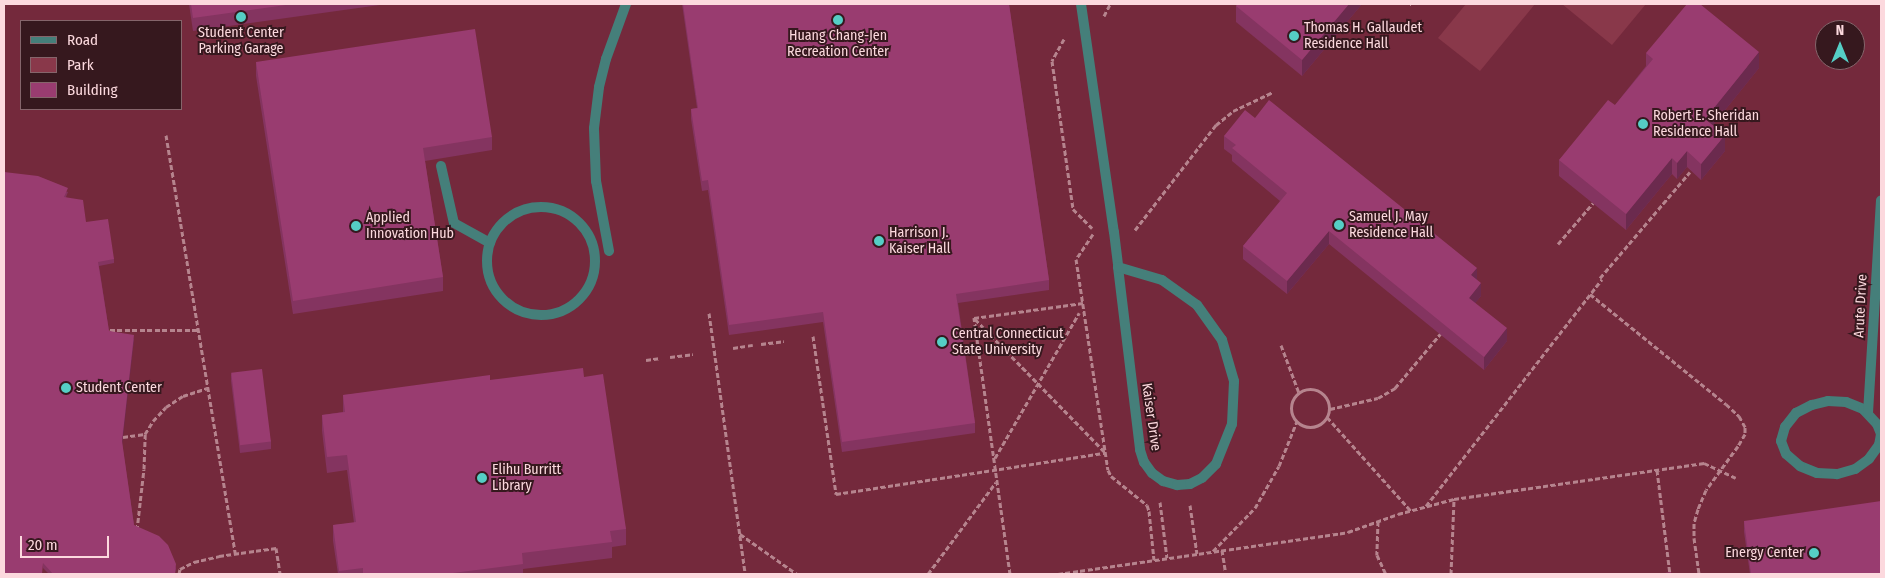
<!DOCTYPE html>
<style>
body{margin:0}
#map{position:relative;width:1885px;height:578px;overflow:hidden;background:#642131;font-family:"Fira Sans Condensed",sans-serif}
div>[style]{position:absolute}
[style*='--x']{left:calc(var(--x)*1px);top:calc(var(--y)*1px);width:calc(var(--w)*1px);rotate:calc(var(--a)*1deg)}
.built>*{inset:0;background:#74293c}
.green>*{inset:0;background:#89384a}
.path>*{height:3px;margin-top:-1.5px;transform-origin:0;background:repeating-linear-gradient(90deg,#b6848e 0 5px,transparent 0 7.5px)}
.path>.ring{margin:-1.5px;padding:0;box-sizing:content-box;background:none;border:3px solid #b6848e;border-radius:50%}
.service>*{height:10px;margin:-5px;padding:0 5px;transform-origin:5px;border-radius:5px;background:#457f7a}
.service>.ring{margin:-5px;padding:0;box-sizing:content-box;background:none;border:10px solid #457f7a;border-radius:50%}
.minor>*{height:10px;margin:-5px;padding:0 5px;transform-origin:5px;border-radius:5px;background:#457f7a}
.wall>*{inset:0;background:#843460}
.shaded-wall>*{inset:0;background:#6b2a4e}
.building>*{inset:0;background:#993c70;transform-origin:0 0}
.dots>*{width:14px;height:14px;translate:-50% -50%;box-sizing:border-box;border:2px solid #36181e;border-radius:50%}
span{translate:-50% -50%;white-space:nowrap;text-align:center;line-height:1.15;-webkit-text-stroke:4px #36181e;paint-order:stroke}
.poi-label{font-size:14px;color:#fcd9de}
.left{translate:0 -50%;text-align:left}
.right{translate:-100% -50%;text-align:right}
.street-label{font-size:14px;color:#fcd9de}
.frame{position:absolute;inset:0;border:5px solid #fcd9de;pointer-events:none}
.legend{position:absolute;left:20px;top:20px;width:162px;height:90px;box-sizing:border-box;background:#36181e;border:1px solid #85656b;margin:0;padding:6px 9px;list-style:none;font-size:15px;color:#fcd9de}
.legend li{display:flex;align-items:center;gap:10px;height:25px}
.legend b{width:25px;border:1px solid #85656b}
.north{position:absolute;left:1815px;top:20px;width:50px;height:50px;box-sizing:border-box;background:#36181e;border:1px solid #85656b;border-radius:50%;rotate:0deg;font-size:14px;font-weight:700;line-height:20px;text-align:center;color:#fcd9de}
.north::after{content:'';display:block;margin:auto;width:18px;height:22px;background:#55cec5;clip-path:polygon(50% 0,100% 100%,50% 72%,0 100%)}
.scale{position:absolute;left:20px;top:536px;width:89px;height:22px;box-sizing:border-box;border:2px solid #fcd9de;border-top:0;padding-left:6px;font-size:15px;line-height:18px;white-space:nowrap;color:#fcd9de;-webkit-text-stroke:4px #36181e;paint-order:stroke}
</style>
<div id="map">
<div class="built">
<div style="clip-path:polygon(evenodd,4px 4px,1881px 4px,1881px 574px,4px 574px,4px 4px,21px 21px,181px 21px,181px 109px,21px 109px,21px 21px,4px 4px,1825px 30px,1855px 30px,1855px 60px,1825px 60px,1825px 30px)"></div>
</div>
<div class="green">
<div style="clip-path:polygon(1466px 4px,1535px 4px,1480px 71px,1438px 38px)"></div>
<div style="clip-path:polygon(1562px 4px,1646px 4px,1612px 45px)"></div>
</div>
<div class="path">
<div style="--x:1410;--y:4;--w:1;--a:0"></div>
<div style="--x:1104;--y:16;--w:13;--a:-63"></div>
<div style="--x:1064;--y:39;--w:25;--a:119"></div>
<div style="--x:1052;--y:61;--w:149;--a:81.9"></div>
<div style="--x:1073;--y:209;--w:27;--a:45"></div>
<div style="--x:166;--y:135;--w:425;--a:80.6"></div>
<div style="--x:1135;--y:230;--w:133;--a:-52.4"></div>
<div style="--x:1216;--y:125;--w:22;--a:-39"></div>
<div style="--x:1233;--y:111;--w:44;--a:-25.4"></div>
<div style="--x:1093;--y:234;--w:30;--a:124"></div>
<div style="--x:1076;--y:259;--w:213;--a:81.4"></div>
<div style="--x:1108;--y:470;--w:7;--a:63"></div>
<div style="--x:1111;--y:476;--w:46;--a:38.9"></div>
<div style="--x:1147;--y:505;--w:6;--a:72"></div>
<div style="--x:1149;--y:511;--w:49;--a:84.2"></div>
<div style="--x:1558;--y:244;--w:54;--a:-49.5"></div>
<div style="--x:1600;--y:278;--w:139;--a:-49.7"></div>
<div style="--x:1590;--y:294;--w:175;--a:39"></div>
<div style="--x:1726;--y:404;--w:18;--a:43"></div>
<div style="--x:1739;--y:416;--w:13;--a:61"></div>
<div style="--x:1745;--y:427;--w:7;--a:90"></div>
<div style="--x:1745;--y:434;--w:14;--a:120"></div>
<div style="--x:1738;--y:446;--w:54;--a:126"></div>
<div style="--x:1706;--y:490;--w:21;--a:113"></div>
<div style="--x:1698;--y:509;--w:15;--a:106"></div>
<div style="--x:1694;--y:523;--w:15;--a:90"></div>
<div style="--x:1694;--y:538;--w:36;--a:82"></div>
<div style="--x:709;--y:313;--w:263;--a:82.1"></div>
<div style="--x:975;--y:319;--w:186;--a:45.7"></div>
<div style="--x:111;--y:333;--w:3;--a:-108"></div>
<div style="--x:110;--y:330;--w:88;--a:0"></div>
<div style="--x:813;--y:336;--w:160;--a:81.7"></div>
<div style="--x:836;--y:494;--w:272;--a:-8.7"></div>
<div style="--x:761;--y:344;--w:23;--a:-7"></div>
<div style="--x:1281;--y:345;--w:51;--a:69.4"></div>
<div style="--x:733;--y:348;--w:20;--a:-9"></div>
<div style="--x:670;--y:357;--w:23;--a:-7"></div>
<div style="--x:646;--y:360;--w:15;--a:-8"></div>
<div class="ring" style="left:1291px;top:389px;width:35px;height:35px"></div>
<div style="--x:1330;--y:409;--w:49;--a:-12.9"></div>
<div style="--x:1378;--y:398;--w:20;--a:-30"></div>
<div style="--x:1395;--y:388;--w:73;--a:-50"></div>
<div style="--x:1327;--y:417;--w:126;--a:48.2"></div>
<div style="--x:123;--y:437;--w:22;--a:-8"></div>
<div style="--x:995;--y:458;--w:168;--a:-59.9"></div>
<div style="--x:1657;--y:470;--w:105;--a:82.9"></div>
<div style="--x:1160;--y:502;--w:56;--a:82.9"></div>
<div style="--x:1190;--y:505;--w:49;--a:81.9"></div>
<div style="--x:1426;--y:506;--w:287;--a:-52.2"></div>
<div style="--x:1378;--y:521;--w:34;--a:92"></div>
<div style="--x:1377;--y:555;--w:21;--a:65"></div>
<div style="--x:137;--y:530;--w:61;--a:-83.5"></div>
<div style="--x:144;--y:469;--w:35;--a:-88"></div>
<div style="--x:145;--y:434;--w:15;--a:-58"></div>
<div style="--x:153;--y:421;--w:19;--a:-47"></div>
<div style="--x:166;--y:407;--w:20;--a:-33"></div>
<div style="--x:183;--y:396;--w:25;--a:-18"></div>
<div style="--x:740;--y:534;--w:70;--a:35.1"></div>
<div style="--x:1222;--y:550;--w:24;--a:81"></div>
<div style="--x:1213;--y:551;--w:60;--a:-45.7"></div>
<div style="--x:1255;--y:508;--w:48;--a:-60.3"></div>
<div style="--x:1279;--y:466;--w:48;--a:-68.2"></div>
<div style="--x:179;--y:574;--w:5;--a:-79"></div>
<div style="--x:180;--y:569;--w:16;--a:-27"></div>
<div style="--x:194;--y:562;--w:26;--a:-13"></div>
<div style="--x:219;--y:556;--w:58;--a:-8"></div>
<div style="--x:276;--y:548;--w:26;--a:81"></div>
<div style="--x:928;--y:574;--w:114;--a:-53.5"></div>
<div style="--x:1010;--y:574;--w:259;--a:-98"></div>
<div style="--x:974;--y:318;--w:110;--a:-7.8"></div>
<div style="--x:1058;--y:574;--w:293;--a:-8.2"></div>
<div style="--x:1348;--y:532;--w:53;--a:-19.8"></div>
<div style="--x:1398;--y:514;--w:58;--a:-15"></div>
<div style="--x:1454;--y:499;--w:253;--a:-8.2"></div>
<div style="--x:1704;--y:463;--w:35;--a:25"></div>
<div style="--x:1451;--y:574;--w:75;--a:-87.7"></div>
</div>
<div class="service">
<div style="--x:441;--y:166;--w:58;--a:77.2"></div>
<div style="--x:454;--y:223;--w:41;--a:29.1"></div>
<div class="ring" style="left:487px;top:207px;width:98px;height:98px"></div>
</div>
<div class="minor">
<div style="--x:1081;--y:4;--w:230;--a:81.8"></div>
<div style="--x:1114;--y:232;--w:35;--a:83"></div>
<div style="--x:1118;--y:267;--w:184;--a:83.1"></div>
<div style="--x:1140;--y:450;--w:13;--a:72"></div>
<div style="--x:1144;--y:462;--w:14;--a:54"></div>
<div style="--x:1152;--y:473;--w:14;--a:36"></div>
<div style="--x:1163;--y:481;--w:15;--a:16"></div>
<div style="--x:1177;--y:485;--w:13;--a:-4"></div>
<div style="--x:1190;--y:484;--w:13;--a:-27"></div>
<div style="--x:1202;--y:478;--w:20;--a:-45"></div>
<div style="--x:1216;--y:464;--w:43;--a:-68.2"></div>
<div style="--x:1232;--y:424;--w:43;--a:-87.3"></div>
<div style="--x:1234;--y:381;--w:43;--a:-106.3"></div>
<div style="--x:1222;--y:340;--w:43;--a:-125.5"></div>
<div style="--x:1197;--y:305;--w:43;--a:-144.5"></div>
<div style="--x:1162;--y:280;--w:46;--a:-163.5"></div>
<div style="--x:609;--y:251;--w:71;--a:-100.5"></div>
<div style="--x:596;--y:181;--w:53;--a:-92.2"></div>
<div style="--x:594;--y:128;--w:41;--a:-83"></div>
<div style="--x:599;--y:87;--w:29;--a:-76"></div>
<div style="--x:606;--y:59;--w:59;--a:-70"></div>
<div style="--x:1828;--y:401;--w:18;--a:3"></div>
<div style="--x:1846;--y:402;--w:18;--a:22"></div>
<div style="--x:1863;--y:409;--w:21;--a:47"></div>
<div style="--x:1877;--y:424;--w:11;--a:68"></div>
<div style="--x:1881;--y:434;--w:11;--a:100"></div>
<div style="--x:1879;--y:445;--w:17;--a:126"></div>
<div style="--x:1869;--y:459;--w:17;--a:144"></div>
<div style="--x:1855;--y:469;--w:19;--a:164"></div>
<div style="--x:1837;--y:474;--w:20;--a:-177"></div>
<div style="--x:1817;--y:473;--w:18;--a:-158"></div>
<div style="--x:1800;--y:466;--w:18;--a:-139"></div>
<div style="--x:1786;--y:454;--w:14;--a:-111"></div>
<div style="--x:1781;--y:441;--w:15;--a:-74"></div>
<div style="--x:1785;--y:427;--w:18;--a:-52"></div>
<div style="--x:1796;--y:413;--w:18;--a:-27"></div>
<div style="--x:1812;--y:405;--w:16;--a:-14"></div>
<div style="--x:1868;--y:413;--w:213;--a:-86.5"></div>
</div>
<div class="wall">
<div style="clip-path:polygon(189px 4px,387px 4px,193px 31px)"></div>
<div style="clip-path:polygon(682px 4px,1009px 4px,1049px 280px,1049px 290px,958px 303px,975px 423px,975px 433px,842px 452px,823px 322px,729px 335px,708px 190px,702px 191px,691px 119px,691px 109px,697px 108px)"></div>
<div style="clip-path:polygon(1238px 4px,1362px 4px,1302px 76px,1236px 22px,1236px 6px)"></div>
<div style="clip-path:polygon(1646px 53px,1759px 68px,1713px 125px,1725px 151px,1701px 180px,1687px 167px,1677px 179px,1672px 174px,1626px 230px,1559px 176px,1559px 160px,1615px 105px,1646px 66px)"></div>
<div style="clip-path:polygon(256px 62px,492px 137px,492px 150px,425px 161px,443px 277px,443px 291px,293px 314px,256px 76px)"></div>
<div style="clip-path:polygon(1255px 118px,1477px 279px,1481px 296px,1475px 303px,1507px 341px,1484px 370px,1329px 244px,1287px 294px,1243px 259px,1243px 246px,1280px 201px,1232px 161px,1232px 155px,1224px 149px,1224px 136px)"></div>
<div style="clip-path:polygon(4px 172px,68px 192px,66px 197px,86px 222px,114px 259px,114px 263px,99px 266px,109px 331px,134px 339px,122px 443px,134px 525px,176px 568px,175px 574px,49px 574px,43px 568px)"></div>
<div style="clip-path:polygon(231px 373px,271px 441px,271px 449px,240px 453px,231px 381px)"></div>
<div style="clip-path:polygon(584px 377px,626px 529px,626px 545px,612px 547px,612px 558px,523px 569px,523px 574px,338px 574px,333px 541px,333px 525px,354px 523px,347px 470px,327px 473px,322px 431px,322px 415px,343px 412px,343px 395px,490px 380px)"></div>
<div style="clip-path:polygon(1744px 521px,1881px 574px,1750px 574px,1744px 532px)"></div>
</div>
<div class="shaded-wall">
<div style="clip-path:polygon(1349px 4px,1362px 4px,1302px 76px,1302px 60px)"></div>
<div style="clip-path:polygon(1759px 52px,1759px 68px,1705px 135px,1705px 119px)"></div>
<div style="clip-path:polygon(1725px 135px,1725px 151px,1701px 180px,1701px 164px)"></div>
<div style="clip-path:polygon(1687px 151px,1687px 167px,1677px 179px,1677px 163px)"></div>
<div style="clip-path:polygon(1672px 158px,1672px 174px,1626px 230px,1626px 214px)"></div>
<div style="clip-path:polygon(1329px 231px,1329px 244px,1287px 294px,1287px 281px)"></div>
<div style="clip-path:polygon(1477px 268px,1477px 281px,1471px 275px)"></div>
<div style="clip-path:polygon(1481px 283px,1481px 296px,1469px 311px,1469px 298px)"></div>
<div style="clip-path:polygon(1507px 328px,1507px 341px,1484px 370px,1484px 357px)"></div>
<div style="clip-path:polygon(134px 335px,134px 339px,122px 446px,122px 441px)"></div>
</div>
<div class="building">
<div style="clip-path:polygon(191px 4px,293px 4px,193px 18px)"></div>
<div style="clip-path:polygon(683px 4px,1009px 4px,1049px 280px,956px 294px,975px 423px,842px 442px,823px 312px,729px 325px,708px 180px,702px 181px,691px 109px,698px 108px)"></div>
<div style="clip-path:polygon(1238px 4px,1349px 4px,1302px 60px,1236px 6px)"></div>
<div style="clip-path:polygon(1687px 4px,1700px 4px,1759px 52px,1705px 119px,1725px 135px,1701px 164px,1687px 151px,1677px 163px,1672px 158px,1626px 214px,1559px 160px,1608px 100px,1615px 105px,1653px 59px,1646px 53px)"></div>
<div style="clip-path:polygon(475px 29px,492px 137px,423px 148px,443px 277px,293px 301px,256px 62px)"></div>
<div style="clip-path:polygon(1269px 100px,1477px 268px,1471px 275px,1481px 283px,1469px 298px,1507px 328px,1484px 357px,1329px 231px,1287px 281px,1243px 246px,1287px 193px,1232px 148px,1236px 145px,1224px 136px,1245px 110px,1255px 118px)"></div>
<div style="clip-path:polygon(4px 172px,38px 176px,68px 188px,64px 197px,83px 200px,86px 222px,108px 219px,114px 259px,98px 262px,109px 331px,134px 335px,122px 441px,134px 525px,159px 536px,168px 545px,176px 564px,175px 574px,53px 574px,43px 563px,42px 574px,4px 574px)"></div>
<div style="clip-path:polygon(583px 368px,584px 377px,603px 374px,626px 529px,610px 531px,612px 542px,522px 553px,523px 564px,445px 574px,363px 574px,363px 568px,339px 571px,333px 525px,356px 522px,347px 455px,327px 457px,322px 415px,345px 412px,343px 395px,490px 375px,490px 380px)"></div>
<div style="left:262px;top:369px;width:73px;height:31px;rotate:83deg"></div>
<div style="clip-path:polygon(1881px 501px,1881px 574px,1751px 574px,1744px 521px)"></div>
<div style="clip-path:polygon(1671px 572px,1671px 574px,1659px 574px)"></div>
</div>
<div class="dots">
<div style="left:241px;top:17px;background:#55cec5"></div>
<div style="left:838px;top:20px;background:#55cec5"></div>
<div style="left:1294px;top:36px;background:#55cec5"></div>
<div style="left:1643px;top:124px;background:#55cec5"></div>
<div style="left:1339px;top:225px;background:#55cec5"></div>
<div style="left:356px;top:226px;background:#55cec5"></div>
<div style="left:879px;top:241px;background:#55cec5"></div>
<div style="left:942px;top:342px;background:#55cec5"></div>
<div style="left:66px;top:388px;background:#55cec5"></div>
<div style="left:482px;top:478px;background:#55cec5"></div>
<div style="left:1814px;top:553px;background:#55cec5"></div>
</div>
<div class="poi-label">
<span class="left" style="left:1304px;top:36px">Thomas H. Gallaudet<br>Residence Hall</span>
<span style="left:241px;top:41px">Student Center<br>Parking Garage</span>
<span style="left:838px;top:44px">Huang Chang-Jen<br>Recreation Center</span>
<span class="left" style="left:1653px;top:124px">Robert E. Sheridan<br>Residence Hall</span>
<span class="left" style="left:1349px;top:225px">Samuel J. May<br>Residence Hall</span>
<span class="left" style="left:366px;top:226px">Applied<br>Innovation Hub</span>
<span class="left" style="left:889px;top:241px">Harrison J.<br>Kaiser Hall</span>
<span class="left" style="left:952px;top:342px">Central Connecticut<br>State University</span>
<span class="left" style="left:76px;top:388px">Student Center</span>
<span class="left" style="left:492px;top:478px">Elihu Burritt<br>Library</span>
<span class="right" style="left:1804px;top:553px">Energy Center</span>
</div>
<div class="street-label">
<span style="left:1861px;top:306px;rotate:-87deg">Arute Drive</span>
<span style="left:1151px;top:417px;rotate:82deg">Kaiser Drive</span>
</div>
<div class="frame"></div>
<ul class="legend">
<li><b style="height:6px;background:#457f7a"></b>Road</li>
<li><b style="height:14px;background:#89384a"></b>Park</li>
<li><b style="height:14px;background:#993c70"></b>Building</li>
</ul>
<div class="north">N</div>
<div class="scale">20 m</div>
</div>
